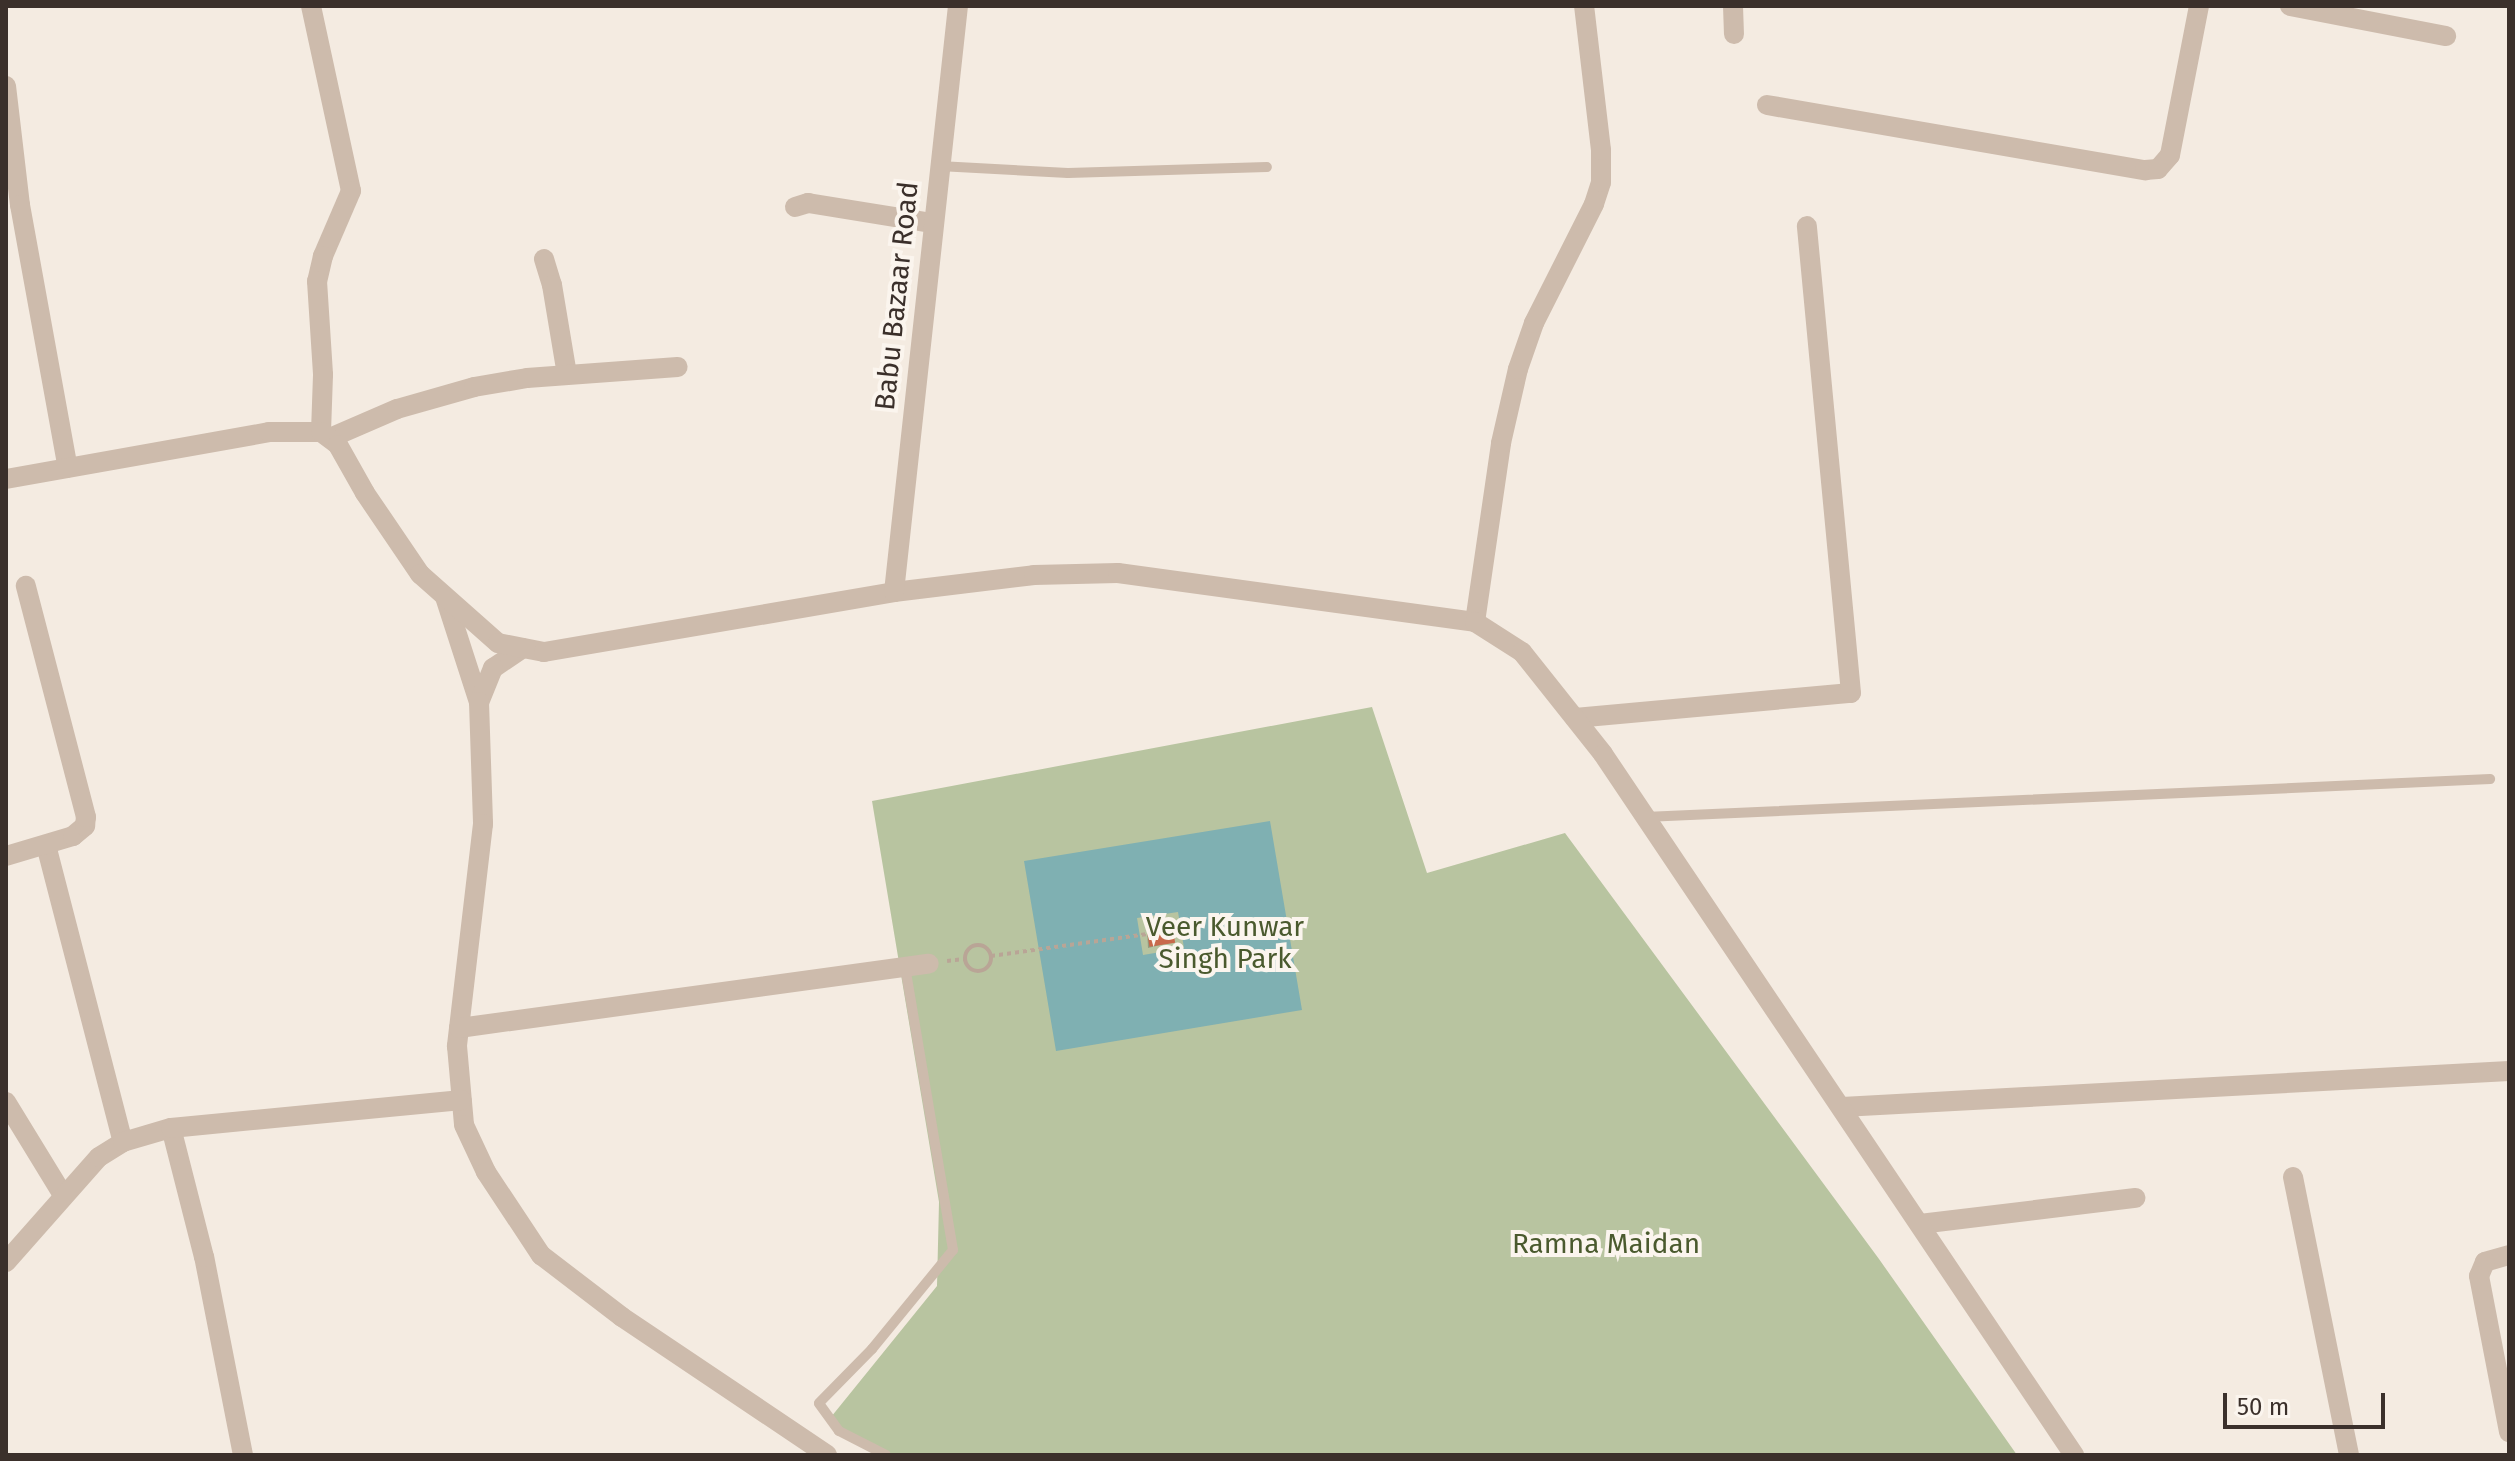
<!DOCTYPE html>
<style>
body{margin:0}
#map{position:relative;width:2515px;height:1461px;overflow:hidden;background:#f4ebe1;font-family:"Fira Sans",sans-serif}
div>[style]{position:absolute}
[style*='--x']{left:calc(var(--x)*1px);top:calc(var(--y)*1px);width:calc(var(--w)*1px);rotate:calc(var(--a)*1deg)}
.green>*{inset:0;background:#b8c4a0}
.water>*{inset:0;background:#7fb0b2}
.shadow>*{inset:0;background:#0003}
.building>*{inset:0;background:#c8694b;transform-origin:0 0}
.path>*{height:4px;margin-top:-2px;transform-origin:0;background:repeating-linear-gradient(90deg,#b9a596 0 4px,transparent 0 8px)}
.path>.ring{margin:-2px;padding:0;box-sizing:content-box;background:none;border:4px solid #b9a596;border-radius:50%}
.service>*{height:10px;margin:-5px;padding:0 5px;transform-origin:5px;border-radius:5px;background:#cdbbac}
.minor>*{height:20px;margin:-10px;padding:0 10px;transform-origin:10px;border-radius:10px;background:#cdbbac}
.tertiary>*{height:20px;margin:-10px;padding:0 10px;transform-origin:10px;border-radius:10px;background:#cdbbac}
span{translate:-50% -50%;white-space:nowrap;text-align:center;line-height:1.15;-webkit-text-stroke:8px #fbf5ee;paint-order:stroke}
.street-label{font-size:28px;color:#3b302b}
.park-label{font-size:28px;color:#4a5a2e}
.frame{position:absolute;inset:0;border:8px solid #3b302b;pointer-events:none}
.scale{position:absolute;left:2223px;top:1393px;width:162px;height:36px;box-sizing:border-box;border:4px solid #3b302b;border-top:0;padding-left:10px;font-size:24px;line-height:28px;white-space:nowrap;color:#3b302b;-webkit-text-stroke:6px #fbf5ee;paint-order:stroke}
</style>
<div id="map">
<div class="green">
<div style="clip-path:polygon(1372px 707px,1427px 873px,1565px 833px,1879px 1259px,2017px 1455px,885px 1455px,827px 1422px,937px 1286px,939px 1202px,872px 801px)"></div>
</div>
<div class="water">
<div style="clip-path:polygon(evenodd,1270px 821px,1302px 1010px,1056px 1051px,1024px 861px,1270px 821px,1178px 912px,1184px 948px,1143px 955px,1137px 918px,1178px 912px)"></div>
</div>
<div class="shadow">
<div style="clip-path:polygon(1147px 929px,1173px 942px,1148px 948px)"></div>
</div>
<div class="building">
<div style="left:1172px;top:923px;width:20px;height:26px;rotate:81deg"></div>
</div>
<div class="path">
<div class="ring" style="left:965px;top:945px;width:22px;height:22px"></div>
<div style="--x:991;--y:956;--w:158;--a:-8"></div>
<div style="--x:947;--y:961;--w:17;--a:-7"></div>
</div>
<div class="service">
<div style="--x:939;--y:166;--w:129;--a:3.1"></div>
<div style="--x:1068;--y:173;--w:199;--a:-1.7"></div>
<div style="--x:1645;--y:817;--w:846;--a:-2.57"></div>
<div style="--x:886;--y:1455;--w:53;--a:-152.9"></div>
<div style="--x:839;--y:1431;--w:34;--a:-126"></div>
<div style="--x:819;--y:1403;--w:76;--a:-45.5"></div>
<div style="--x:872;--y:1349;--w:128;--a:-50.7"></div>
<div style="--x:953;--y:1250;--w:287;--a:-99.6"></div>
</div>
<div class="minor">
<div style="--x:311;--y:6;--w:189;--a:77.8"></div>
<div style="--x:351;--y:191;--w:71;--a:113.3"></div>
<div style="--x:323;--y:256;--w:26;--a:103"></div>
<div style="--x:317;--y:281;--w:94;--a:86.3"></div>
<div style="--x:323;--y:375;--w:57;--a:92"></div>
<div style="--x:1733;--y:6;--w:28;--a:88"></div>
<div style="--x:2290;--y:6;--w:159;--a:10.9"></div>
<div style="--x:6;--y:86;--w:120;--a:83.3"></div>
<div style="--x:20;--y:205;--w:267;--a:79.7"></div>
<div style="--x:1767;--y:105;--w:384;--a:9.8"></div>
<div style="--x:2145;--y:170;--w:13;--a:-4"></div>
<div style="--x:2158;--y:169;--w:18;--a:-49"></div>
<div style="--x:2170;--y:155;--w:152;--a:-79"></div>
<div style="--x:795;--y:207;--w:14;--a:-17"></div>
<div style="--x:808;--y:203;--w:126;--a:9.2"></div>
<div style="--x:544;--y:259;--w:27;--a:73"></div>
<div style="--x:552;--y:285;--w:91;--a:80.5"></div>
<div style="--x:330;--y:438;--w:73;--a:-23.4"></div>
<div style="--x:397;--y:409;--w:80;--a:-15.9"></div>
<div style="--x:474;--y:387;--w:54;--a:-9.6"></div>
<div style="--x:527;--y:378;--w:151;--a:-4.2"></div>
<div style="--x:445;--y:597;--w:110;--a:72.1"></div>
<div style="--x:1475;--y:622;--w:181;--a:-81.7"></div>
<div style="--x:1501;--y:443;--w:76;--a:-77.1"></div>
<div style="--x:1518;--y:369;--w:49;--a:-70.8"></div>
<div style="--x:1534;--y:323;--w:133;--a:-63.2"></div>
<div style="--x:1594;--y:204;--w:23;--a:-72"></div>
<div style="--x:1601;--y:182;--w:32;--a:-90"></div>
<div style="--x:1601;--y:150;--w:145;--a:-96.7"></div>
<div style="--x:523;--y:648;--w:36;--a:146"></div>
<div style="--x:493;--y:668;--w:37;--a:112"></div>
<div style="--x:479;--y:702;--w:122;--a:88.1"></div>
<div style="--x:483;--y:824;--w:224;--a:96.7"></div>
<div style="--x:457;--y:1046;--w:79;--a:84.9"></div>
<div style="--x:464;--y:1125;--w:52;--a:64.9"></div>
<div style="--x:486;--y:1172;--w:100;--a:56.5"></div>
<div style="--x:541;--y:1255;--w:102;--a:37.4"></div>
<div style="--x:622;--y:1317;--w:247;--a:33.9"></div>
<div style="--x:1575;--y:718;--w:277;--a:-5.2"></div>
<div style="--x:1851;--y:693;--w:469;--a:-95.4"></div>
<div style="--x:46;--y:845;--w:307;--a:75.5"></div>
<div style="--x:6;--y:856;--w:70;--a:-16.6"></div>
<div style="--x:73;--y:836;--w:16;--a:-40"></div>
<div style="--x:85;--y:826;--w:9;--a:-84"></div>
<div style="--x:86;--y:817;--w:239;--a:-104.6"></div>
<div style="--x:459;--y:1028;--w:474;--a:-7.8"></div>
<div style="--x:6;--y:1102;--w:109;--a:58.5"></div>
<div style="--x:1842;--y:1107;--w:668;--a:-3.09"></div>
<div style="--x:2293;--y:1177;--w:284;--a:78.6"></div>
<div style="--x:1920;--y:1224;--w:217;--a:-6.9"></div>
<div style="--x:2509;--y:1255;--w:25;--a:164"></div>
<div style="--x:2485;--y:1262;--w:15;--a:113"></div>
<div style="--x:2479;--y:1276;--w:159;--a:79.1"></div>
<div style="--x:6;--y:1262;--w:140;--a:-48.5"></div>
<div style="--x:99;--y:1157;--w:28;--a:-32"></div>
<div style="--x:123;--y:1142;--w:50;--a:-16.3"></div>
<div style="--x:243;--y:1455;--w:202;--a:-101.1"></div>
<div style="--x:204;--y:1257;--w:133;--a:-104.3"></div>
<div style="--x:171;--y:1128;--w:292;--a:-5.5"></div>
</div>
<div class="tertiary">
<div style="--x:6;--y:479;--w:267;--a:-10.1"></div>
<div style="--x:269;--y:432;--w:52;--a:0"></div>
<div style="--x:321;--y:432;--w:21;--a:37"></div>
<div style="--x:338;--y:445;--w:55;--a:60.6"></div>
<div style="--x:365;--y:493;--w:98;--a:55.8"></div>
<div style="--x:420;--y:574;--w:104;--a:41.5"></div>
<div style="--x:498;--y:643;--w:47;--a:11.1"></div>
<div style="--x:544;--y:652;--w:355;--a:-9.7"></div>
<div style="--x:894;--y:592;--w:141;--a:-6.9"></div>
<div style="--x:1034;--y:575;--w:84;--a:-1.4"></div>
<div style="--x:1118;--y:573;--w:360;--a:7.8"></div>
<div style="--x:1475;--y:622;--w:56;--a:32.6"></div>
<div style="--x:1522;--y:652;--w:130;--a:51.5"></div>
<div style="--x:1603;--y:754;--w:845;--a:56.1"></div>
<div style="--x:894;--y:592;--w:589;--a:-83.77"></div>
</div>
<div class="street-label">
<span style="left:897px;top:296px;rotate:-84deg">Babu Bazaar Road</span>
</div>
<div class="park-label">
<span style="left:1225px;top:943px">Veer Kunwar<br>Singh Park</span>
<span style="left:1606px;top:1244px">Ramna Maidan</span>
</div>
<div class="frame"></div>
<div class="scale">50 m</div>
</div>
